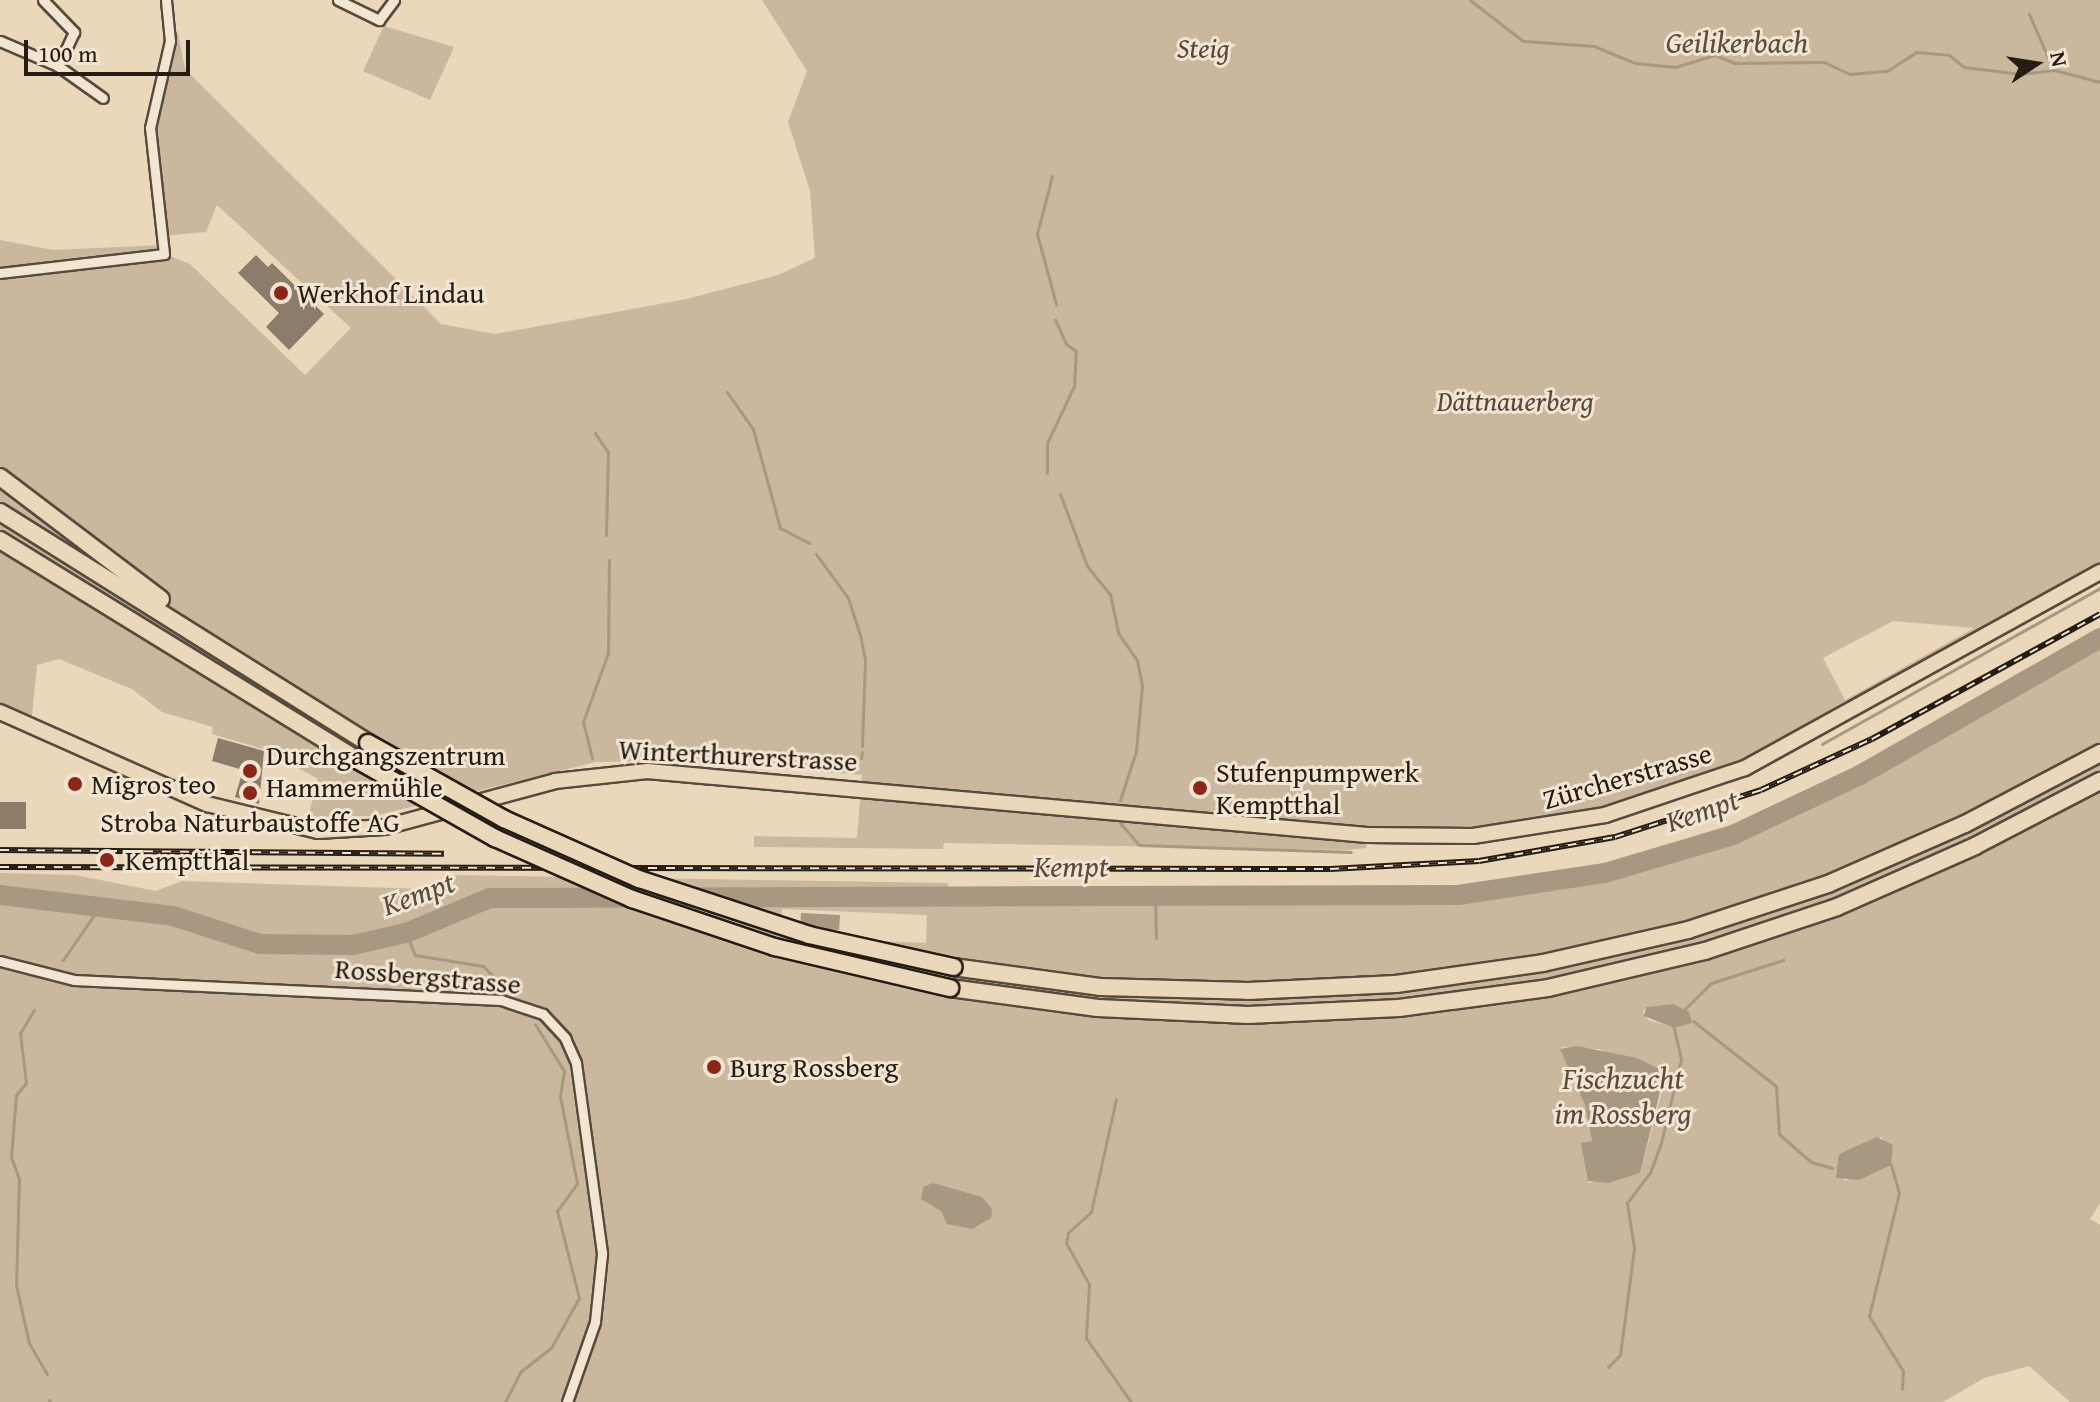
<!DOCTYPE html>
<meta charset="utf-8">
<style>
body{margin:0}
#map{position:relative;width:2100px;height:1402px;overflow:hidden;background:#ebd7ba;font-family:"Gentium Book Plus",serif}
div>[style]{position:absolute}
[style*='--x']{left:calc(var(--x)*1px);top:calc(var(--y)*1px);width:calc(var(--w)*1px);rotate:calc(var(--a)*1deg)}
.green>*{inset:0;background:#c9b79e}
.water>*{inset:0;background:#a89781;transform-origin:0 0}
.stream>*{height:3px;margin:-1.5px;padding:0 1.5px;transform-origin:1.5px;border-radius:1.5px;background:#a89781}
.river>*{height:20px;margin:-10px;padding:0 10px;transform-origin:10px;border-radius:10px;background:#a89781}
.building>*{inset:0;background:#8c7d6a;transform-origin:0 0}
.round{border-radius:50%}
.roads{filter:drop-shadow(2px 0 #564b3d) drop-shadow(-2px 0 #564b3d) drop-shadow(0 2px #564b3d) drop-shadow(0 -2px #564b3d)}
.minor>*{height:9px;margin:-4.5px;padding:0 4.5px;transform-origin:4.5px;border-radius:4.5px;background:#f2e5d2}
.primary>*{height:14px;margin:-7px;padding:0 7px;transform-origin:7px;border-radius:7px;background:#ebd7ba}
.motorway>*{height:16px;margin:-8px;padding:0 8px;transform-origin:8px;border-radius:8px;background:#ebd7ba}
.rail>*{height:6px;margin-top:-3px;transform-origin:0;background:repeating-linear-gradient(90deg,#f2e5d2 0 9px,#251c13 0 18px);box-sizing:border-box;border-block:2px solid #251c13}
.bridges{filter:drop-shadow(2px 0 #251c13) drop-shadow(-2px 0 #251c13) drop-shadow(0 2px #251c13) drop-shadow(0 -2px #251c13)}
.motorway-bridge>*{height:16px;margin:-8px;padding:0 8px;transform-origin:8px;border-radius:8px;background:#ebd7ba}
.dots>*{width:22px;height:22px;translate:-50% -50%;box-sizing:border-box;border:4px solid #f2e5d2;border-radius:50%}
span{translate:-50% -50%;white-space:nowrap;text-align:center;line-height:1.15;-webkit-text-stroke:6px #f2e5d2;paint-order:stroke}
.park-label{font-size:28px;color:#564a3d;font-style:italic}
.poi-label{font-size:28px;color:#251c13}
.left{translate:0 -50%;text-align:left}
.street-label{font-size:28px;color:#251c13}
.water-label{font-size:30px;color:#594d3f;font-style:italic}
.north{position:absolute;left:1996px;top:24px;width:80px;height:80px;-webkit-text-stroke:6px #f2e5d2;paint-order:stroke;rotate:78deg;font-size:22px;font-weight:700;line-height:32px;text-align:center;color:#251c13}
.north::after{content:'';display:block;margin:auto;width:28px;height:36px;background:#251c13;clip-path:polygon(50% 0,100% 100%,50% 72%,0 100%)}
.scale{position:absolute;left:24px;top:40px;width:166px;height:36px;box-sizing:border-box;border:4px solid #251c13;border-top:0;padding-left:10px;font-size:24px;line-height:28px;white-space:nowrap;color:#251c13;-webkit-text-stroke:6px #f2e5d2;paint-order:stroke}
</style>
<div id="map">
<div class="green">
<div style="clip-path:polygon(evenodd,762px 0,2100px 0,2100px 572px,1773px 756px,1547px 827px,1367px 835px,1366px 848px,1348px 850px,944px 843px,943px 849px,754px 847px,754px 836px,857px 838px,862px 775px,681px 761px,596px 762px,374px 816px,308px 817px,318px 779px,266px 750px,212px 734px,213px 727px,162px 712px,132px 689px,59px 659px,37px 665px,31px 725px,0 712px,0 240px,53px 250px,163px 245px,164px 254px,190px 264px,305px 375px,351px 328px,217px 205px,206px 232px,162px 236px,150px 128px,169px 25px,178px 33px,185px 69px,441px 324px,495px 334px,687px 299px,778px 275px,815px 258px,810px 191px,788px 122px,807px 71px,762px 0,1893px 621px,1974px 628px,1845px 700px,1823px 658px,1893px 621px)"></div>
<div style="clip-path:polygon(384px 26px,454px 47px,430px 100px,363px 71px)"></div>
<div style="clip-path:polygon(evenodd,2100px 644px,2100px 1203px,2090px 1219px,2100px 1225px,2100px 1402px,2070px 1402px,2029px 1366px,1984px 1378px,1943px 1402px,0 1402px,0 873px,75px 875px,156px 891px,182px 881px,424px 889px,447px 881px,448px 875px,948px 883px,945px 905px,1453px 889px,1550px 877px,1657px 849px,1711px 848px,1851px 786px,2100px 644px,782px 909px,927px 915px,926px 943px,781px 937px,782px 909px,2100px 644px,1673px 1004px,1677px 1028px,1648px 1020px,1643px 1012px,1646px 1007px,1673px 1004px,2100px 644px,1561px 1047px,1599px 1049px,1666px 1076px,1640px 1173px,1589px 1183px,1582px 1144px,1592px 1141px,1585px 1105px,1561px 1047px,2100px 644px,1882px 1137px,1891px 1165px,1844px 1181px,1839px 1154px,1882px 1137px)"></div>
</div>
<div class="water">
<div style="left:801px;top:913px;width:39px;height:15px;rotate:3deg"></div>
<div style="clip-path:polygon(1673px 1004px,1689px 1012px,1692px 1023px,1674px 1028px,1644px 1016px,1646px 1007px)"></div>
<div style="clip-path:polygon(1577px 1046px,1637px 1058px,1665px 1072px,1640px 1173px,1608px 1183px,1588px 1181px,1581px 1143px,1592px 1141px,1585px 1105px,1560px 1049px)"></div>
<div style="clip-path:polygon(1877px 1137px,1893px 1145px,1891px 1165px,1859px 1180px,1836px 1178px,1839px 1154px)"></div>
<div style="clip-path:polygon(933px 1183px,982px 1197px,992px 1209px,991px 1218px,972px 1229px,947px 1224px,941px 1211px,921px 1199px,923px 1187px)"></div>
</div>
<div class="stream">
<div style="--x:1470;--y:0;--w:67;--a:37.7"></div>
<div style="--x:1523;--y:41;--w:71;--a:4"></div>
<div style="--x:1594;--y:46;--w:44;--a:22.5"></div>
<div style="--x:1635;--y:63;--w:40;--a:5.7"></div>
<div style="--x:1675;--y:67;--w:42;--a:-16.7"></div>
<div style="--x:1715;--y:55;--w:22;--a:22"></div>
<div style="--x:1735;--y:63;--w:89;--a:-0.6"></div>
<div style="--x:1824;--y:62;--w:29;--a:25"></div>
<div style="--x:1850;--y:74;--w:37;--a:-5"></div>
<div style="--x:1887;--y:71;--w:35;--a:-33"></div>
<div style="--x:1916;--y:52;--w:33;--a:5"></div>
<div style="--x:1949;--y:55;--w:19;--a:39"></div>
<div style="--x:1964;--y:67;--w:57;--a:7"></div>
<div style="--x:2021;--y:74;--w:33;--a:-7"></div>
<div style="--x:2054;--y:70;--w:48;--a:14.6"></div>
<div style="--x:2029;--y:14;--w:60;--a:66.4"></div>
<div style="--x:1052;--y:176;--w:60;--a:104.5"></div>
<div style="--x:1037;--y:234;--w:73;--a:74.8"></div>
<div style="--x:727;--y:392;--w:45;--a:54.9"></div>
<div style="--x:753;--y:429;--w:103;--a:74.7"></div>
<div style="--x:780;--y:528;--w:33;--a:27"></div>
<div style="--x:595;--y:433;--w:23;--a:56"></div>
<div style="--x:608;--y:452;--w:83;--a:91.4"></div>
<div style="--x:1047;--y:473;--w:30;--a:-90"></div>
<div style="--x:1047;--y:443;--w:63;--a:-64.7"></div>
<div style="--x:1074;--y:386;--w:35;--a:-87"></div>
<div style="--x:1076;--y:351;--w:12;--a:-145"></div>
<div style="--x:1066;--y:344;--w:27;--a:-114"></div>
<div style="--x:1060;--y:494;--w:77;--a:69.4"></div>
<div style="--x:1087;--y:566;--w:36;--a:51"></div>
<div style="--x:1110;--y:594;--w:40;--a:78"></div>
<div style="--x:1118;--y:633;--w:33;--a:55"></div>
<div style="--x:1137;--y:660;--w:26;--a:79"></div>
<div style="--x:1142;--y:686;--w:65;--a:95.3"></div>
<div style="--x:1136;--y:751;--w:52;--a:108.1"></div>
<div style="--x:816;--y:554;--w:54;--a:54"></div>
<div style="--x:848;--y:598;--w:38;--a:72"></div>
<div style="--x:860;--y:634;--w:25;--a:79"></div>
<div style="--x:865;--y:659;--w:87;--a:92"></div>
<div style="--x:1822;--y:744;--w:319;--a:-29.3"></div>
<div style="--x:592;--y:758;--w:37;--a:-104"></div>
<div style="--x:583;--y:722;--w:73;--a:-70.1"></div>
<div style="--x:608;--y:653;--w:93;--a:-89.4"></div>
<div style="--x:861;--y:758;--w:6;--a:-81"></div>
<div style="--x:1120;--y:823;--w:29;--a:49"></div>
<div style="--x:1139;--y:845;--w:212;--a:1.9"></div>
<div style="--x:1351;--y:888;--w:10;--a:84"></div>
<div style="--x:1155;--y:898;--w:40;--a:88.6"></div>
<div style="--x:406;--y:933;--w:24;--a:68"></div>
<div style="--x:415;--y:955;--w:69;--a:9.2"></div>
<div style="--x:483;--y:966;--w:21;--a:45"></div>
<div style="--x:63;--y:960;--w:58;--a:-55.5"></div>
<div style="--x:1685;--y:1009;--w:37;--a:-45"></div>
<div style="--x:1711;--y:983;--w:76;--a:-17.7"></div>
<div style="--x:34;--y:1010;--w:27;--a:121"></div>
<div style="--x:20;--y:1033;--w:50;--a:83.2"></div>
<div style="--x:26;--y:1083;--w:16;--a:130"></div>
<div style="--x:16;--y:1095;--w:62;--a:94.6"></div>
<div style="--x:11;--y:1157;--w:23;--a:70"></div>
<div style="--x:19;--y:1179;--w:106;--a:91.6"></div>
<div style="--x:16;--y:1285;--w:59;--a:77.4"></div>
<div style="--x:29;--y:1343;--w:36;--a:60"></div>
<div style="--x:1693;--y:1021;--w:105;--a:38.1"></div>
<div style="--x:1776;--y:1086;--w:48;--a:86.4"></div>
<div style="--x:1779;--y:1134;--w:43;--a:41.2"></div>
<div style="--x:1811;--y:1162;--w:22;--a:16"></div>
<div style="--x:1116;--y:1099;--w:116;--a:102.5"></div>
<div style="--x:1091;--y:1212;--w:31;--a:138"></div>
<div style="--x:1068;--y:1233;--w:10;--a:101"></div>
<div style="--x:1066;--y:1243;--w:47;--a:60.7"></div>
<div style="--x:1089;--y:1284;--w:54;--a:93.2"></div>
<div style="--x:1086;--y:1338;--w:78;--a:54.9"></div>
<div style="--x:1891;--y:1165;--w:29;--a:74"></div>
<div style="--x:1899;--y:1193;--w:127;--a:103.7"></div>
<div style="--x:1869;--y:1316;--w:65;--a:58.3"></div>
<div style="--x:1903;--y:1371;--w:18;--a:93"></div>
<div style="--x:1608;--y:1367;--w:17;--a:-45"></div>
<div style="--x:1620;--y:1355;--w:108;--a:-82.5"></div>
<div style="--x:1634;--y:1248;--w:46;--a:-98.8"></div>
<div style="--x:1627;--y:1203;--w:38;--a:-53"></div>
<div style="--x:1650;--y:1173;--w:32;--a:-70"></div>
<div style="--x:1661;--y:1143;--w:86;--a:-76.6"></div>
<div style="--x:1681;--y:1059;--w:32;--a:-103"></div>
<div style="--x:49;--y:1400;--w:2;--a:63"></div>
<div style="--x:505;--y:1402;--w:34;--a:-63"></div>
<div style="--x:520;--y:1372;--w:39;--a:-38"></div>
<div style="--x:551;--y:1348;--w:57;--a:-60.8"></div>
<div style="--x:579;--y:1298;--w:90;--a:-104.2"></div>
<div style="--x:557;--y:1211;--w:34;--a:-54"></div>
<div style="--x:577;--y:1183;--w:89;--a:-101.1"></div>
<div style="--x:560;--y:1096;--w:25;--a:-81"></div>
<div style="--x:564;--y:1071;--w:55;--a:-121.7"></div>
</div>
<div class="river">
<div style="--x:0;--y:895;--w:174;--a:6.9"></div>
<div style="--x:173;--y:916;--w:91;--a:17.8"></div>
<div style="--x:260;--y:944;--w:93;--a:0.6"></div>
<div style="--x:353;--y:945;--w:54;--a:-12.8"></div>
<div style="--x:406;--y:933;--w:91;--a:-22.6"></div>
<div style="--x:490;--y:898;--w:968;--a:-0.18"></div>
<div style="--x:1458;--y:895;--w:149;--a:-8.5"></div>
<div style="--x:1605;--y:873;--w:134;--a:-16.5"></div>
<div style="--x:1733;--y:835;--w:140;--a:-25.3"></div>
<div style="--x:1860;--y:775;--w:276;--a:-29.7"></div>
</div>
<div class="building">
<div style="clip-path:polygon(256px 255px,268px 267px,272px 263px,324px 314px,289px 350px,266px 327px,279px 313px,238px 273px)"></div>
<div style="clip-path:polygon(218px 738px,264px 751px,259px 804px,235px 797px,243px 770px,212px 761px)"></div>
<div class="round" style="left:1190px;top:779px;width:20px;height:20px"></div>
<div style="left:0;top:802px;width:26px;height:27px"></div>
</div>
<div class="roads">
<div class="minor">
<div style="--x:43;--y:0;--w:45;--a:45.9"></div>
<div style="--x:74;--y:32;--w:38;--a:115"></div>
<div style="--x:338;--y:0;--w:46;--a:26"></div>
<div style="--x:379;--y:20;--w:25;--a:-53"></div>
<div style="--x:0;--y:41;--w:63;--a:23.3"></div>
<div style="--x:58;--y:66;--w:55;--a:35.4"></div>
<div style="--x:0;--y:273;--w:165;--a:-6.6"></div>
<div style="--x:164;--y:254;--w:127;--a:-96.3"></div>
<div style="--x:150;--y:128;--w:89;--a:-77.1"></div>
<div style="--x:170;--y:41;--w:41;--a:-95.6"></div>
<div style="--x:0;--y:961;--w:76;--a:14.4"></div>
<div style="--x:74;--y:980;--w:427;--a:2.7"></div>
<div style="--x:501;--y:1000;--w:44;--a:18.4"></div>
<div style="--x:543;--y:1014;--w:33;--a:47"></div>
<div style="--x:565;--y:1038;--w:27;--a:66"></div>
<div style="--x:576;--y:1063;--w:193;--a:82.2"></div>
<div style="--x:602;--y:1254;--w:68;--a:95.9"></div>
<div style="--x:595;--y:1322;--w:85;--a:109.3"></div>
</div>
<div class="primary">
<div style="--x:0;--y:712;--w:227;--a:24"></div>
<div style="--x:207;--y:804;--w:114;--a:13.7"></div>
<div style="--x:318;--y:831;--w:67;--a:-3.4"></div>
<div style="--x:385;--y:827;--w:176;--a:-15.1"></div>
<div style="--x:555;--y:781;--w:93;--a:-6.2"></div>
<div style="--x:647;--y:771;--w:723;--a:5.08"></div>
<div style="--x:1367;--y:835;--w:106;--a:0.5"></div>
<div style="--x:1473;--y:836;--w:134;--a:-9"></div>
<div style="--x:1605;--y:815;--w:148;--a:-18.6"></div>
<div style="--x:1745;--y:768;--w:406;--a:-28.9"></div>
</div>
<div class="motorway">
<div style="--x:0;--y:477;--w:202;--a:37.2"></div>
<div style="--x:0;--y:512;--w:434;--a:32.1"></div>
<div style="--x:0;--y:540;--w:419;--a:31.6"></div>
<div style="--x:953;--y:967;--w:148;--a:7.7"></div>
<div style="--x:1100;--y:987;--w:148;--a:1.5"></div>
<div style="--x:1248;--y:991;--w:148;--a:-2.7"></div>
<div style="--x:1396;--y:984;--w:148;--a:-8.1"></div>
<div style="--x:1543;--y:963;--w:149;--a:-12.8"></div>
<div style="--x:1688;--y:930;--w:147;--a:-18.2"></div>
<div style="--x:1828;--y:884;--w:150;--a:-23.7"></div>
<div style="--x:1965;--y:824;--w:153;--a:-27.7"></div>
<div style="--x:950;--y:988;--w:149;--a:7.7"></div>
<div style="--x:1098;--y:1008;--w:150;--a:2.7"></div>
<div style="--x:1248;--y:1015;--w:151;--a:-2.7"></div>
<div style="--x:1399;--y:1008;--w:150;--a:-7.6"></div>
<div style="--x:1548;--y:988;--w:161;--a:-13.3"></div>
<div style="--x:1705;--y:951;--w:139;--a:-18.4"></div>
<div style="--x:1837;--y:907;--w:151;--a:-23.8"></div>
<div style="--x:1975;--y:846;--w:141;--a:-27.5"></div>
</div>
</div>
<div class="rail">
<div style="--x:0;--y:850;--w:444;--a:0.5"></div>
<div style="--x:0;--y:867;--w:1330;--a:0.09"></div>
<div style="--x:1330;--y:869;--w:149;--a:-3.1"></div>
<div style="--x:1479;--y:861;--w:138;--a:-10"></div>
<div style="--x:1615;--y:837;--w:153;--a:-17.8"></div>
<div style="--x:1761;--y:790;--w:122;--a:-24.7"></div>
<div style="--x:1872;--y:739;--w:260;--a:-28.7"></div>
</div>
<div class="bridges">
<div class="motorway-bridge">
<div style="--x:368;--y:743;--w:156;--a:29.2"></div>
<div style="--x:504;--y:819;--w:148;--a:24"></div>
<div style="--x:639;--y:879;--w:179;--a:18.2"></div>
<div style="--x:809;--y:935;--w:148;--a:12.5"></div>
<div style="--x:357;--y:760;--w:159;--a:29.5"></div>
<div style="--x:495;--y:838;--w:150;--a:24"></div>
<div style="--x:632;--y:899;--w:151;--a:18.6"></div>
<div style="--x:775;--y:947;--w:180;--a:13.2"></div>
</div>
</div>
<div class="dots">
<div style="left:281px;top:293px;background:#8f2418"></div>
<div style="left:250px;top:771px;background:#8f2418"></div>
<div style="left:75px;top:784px;background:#8f2418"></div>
<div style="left:1200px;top:788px;background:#8f2418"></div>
<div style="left:250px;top:793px;background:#8f2418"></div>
<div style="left:107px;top:860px;background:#8f2418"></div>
<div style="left:714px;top:1067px;background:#8f2418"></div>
</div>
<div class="park-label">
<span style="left:1203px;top:48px">Steig</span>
<span style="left:1515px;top:401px">Dättnauerberg</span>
</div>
<div class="poi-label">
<span class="left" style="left:297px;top:293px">Werkhof Lindau</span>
<span class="left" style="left:266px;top:771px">Durchgangszentrum<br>Hammermühle</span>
<span class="left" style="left:1216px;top:788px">Stufenpumpwerk<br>Kemptthal</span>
<span class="left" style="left:91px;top:784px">Migros teo</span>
<span style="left:250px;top:822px">Stroba Naturbaustoffe AG</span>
<span class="left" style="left:125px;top:860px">Kemptthal</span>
<span class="left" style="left:730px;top:1067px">Burg Rossberg</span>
</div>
<div class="street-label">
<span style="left:738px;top:755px;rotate:3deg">Winterthurerstrasse</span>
<span style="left:1627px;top:776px;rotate:-16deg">Zürcherstrasse</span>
<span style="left:428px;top:976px;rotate:5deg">Rossbergstrasse</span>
</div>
<div class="water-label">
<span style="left:1737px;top:42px">Geilikerbach</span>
<span style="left:1702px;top:810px;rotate:-19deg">Kempt</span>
<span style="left:1071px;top:866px">Kempt</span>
<span style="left:418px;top:893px;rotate:-20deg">Kempt</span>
<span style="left:1623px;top:1095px">Fischzucht<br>im Rossberg</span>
</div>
<div class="north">N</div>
<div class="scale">100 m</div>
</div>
